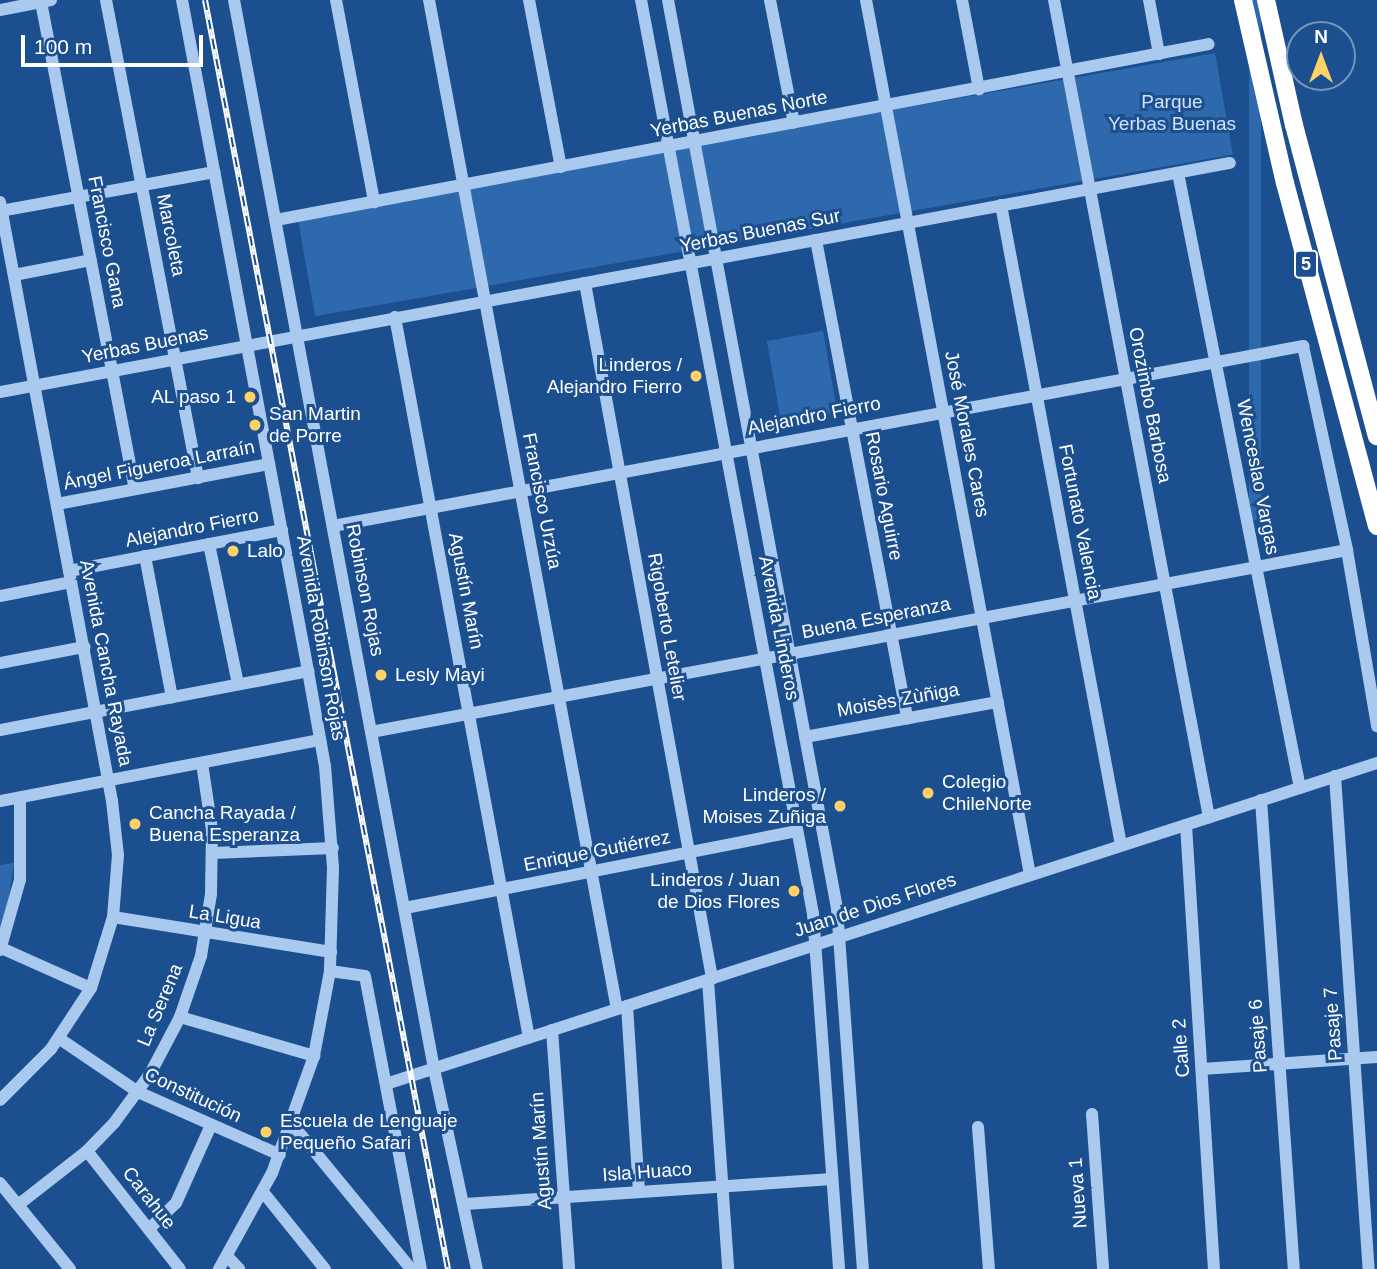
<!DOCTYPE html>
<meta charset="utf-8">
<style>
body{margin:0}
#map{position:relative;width:1377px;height:1269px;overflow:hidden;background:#1b4f8f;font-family:Arial,sans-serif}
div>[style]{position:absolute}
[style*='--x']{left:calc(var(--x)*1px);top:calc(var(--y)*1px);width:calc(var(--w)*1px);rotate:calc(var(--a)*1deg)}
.green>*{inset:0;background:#2e69ad;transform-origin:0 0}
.minor>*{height:12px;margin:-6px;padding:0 6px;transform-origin:6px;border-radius:6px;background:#a9c9ee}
.highway>*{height:18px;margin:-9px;padding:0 9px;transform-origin:9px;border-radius:9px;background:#fff}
.rail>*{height:6px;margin-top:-3px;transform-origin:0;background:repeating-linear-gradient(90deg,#1b4f8f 0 10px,#fff 0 20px);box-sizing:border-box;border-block:2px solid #fff}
.dots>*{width:19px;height:19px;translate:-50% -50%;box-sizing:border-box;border:4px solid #1b4f8f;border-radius:50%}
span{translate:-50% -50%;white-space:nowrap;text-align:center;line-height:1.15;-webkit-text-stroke:6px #1b4f8f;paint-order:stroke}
.shield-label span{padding:2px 5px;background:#1b4f8f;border:2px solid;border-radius:5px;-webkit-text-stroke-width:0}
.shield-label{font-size:18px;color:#fff;font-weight:700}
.park-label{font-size:19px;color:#cfe3fa}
.street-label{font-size:19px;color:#fff}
.poi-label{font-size:19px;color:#fff}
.right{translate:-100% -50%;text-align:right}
.left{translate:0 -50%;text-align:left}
.north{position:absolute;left:1286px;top:21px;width:70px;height:70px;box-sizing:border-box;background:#1b4f8f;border:2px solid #7695bc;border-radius:50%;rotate:0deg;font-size:19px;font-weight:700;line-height:28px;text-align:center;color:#fff}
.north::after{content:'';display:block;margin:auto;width:24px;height:32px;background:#ffd166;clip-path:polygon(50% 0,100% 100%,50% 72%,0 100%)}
.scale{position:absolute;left:21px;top:35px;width:182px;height:32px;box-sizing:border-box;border:4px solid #fff;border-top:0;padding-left:9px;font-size:21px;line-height:24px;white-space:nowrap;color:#fff;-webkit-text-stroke:5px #1b4f8f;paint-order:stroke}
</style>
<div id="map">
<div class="green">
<div style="left:1249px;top:0;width:12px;height:520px"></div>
<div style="left:1215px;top:53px;width:103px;height:932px;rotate:80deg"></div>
<div style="left:823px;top:331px;width:83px;height:57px;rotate:80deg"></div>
<div style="clip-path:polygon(14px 863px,8px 904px,0 935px,0 865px)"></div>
</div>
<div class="minor">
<div style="--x:106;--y:0;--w:487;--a:79.1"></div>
<div style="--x:182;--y:0;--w:683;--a:79.36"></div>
<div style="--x:308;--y:671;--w:97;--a:79.9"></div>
<div style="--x:325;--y:766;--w:101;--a:85.5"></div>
<div style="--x:333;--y:867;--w:104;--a:91.7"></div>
<div style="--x:330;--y:971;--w:86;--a:100.7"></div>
<div style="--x:314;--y:1056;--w:124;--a:109.7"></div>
<div style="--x:272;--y:1173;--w:110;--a:118.9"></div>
<div style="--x:234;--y:0;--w:1088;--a:79.4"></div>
<div style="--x:434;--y:1069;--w:205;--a:77.9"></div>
<div style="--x:336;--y:0;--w:206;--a:79.3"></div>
<div style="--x:429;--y:0;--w:1026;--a:79.45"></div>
<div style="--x:529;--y:0;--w:170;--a:79.2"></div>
<div style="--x:641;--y:0;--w:930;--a:79.34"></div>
<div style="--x:813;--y:914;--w:356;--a:85.8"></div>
<div style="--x:668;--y:0;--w:924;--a:79.46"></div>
<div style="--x:837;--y:908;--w:362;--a:85.9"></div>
<div style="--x:770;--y:0;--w:125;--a:79"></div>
<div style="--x:866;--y:0;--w:890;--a:79.38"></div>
<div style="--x:962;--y:0;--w:91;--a:79.2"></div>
<div style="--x:1054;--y:0;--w:832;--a:79.26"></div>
<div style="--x:1149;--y:0;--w:55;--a:79.5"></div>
<div style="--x:41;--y:2;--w:496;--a:79.1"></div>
<div style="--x:0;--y:10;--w:52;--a:-11.1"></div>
<div style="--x:1178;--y:173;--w:627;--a:78.78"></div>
<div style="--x:0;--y:202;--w:609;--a:79.41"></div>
<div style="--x:112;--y:801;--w:54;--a:83.7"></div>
<div style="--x:118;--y:855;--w:62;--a:94.6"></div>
<div style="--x:113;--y:917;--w:74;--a:107.2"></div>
<div style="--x:91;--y:988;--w:73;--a:123.3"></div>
<div style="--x:51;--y:1049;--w:72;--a:135"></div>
<div style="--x:1001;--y:205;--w:651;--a:79.38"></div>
<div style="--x:0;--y:211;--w:218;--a:-10.3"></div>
<div style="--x:276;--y:220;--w:949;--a:-10.68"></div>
<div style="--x:816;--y:240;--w:487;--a:79.2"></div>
<div style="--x:14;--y:275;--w:78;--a:-11"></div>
<div style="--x:585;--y:283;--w:707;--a:79.64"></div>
<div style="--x:395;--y:317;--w:733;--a:79.47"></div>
<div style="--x:0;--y:392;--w:1251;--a:-10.55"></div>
<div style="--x:57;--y:504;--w:216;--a:-10.7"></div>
<div style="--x:333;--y:526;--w:987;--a:-10.51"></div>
<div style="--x:1303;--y:346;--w:209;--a:77.8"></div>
<div style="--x:1347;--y:550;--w:179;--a:80.3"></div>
<div style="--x:209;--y:544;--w:143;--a:78.3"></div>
<div style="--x:145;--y:556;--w:144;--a:79.2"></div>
<div style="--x:69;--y:571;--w:217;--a:-10.9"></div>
<div style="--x:0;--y:596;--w:72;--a:-11.2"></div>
<div style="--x:0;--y:663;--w:86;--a:-10.8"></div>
<div style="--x:0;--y:730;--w:314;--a:-10.8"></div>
<div style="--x:371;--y:732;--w:993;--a:-10.56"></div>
<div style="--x:805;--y:737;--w:196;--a:-10.3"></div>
<div style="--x:1335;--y:776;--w:494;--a:86.1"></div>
<div style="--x:1261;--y:800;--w:470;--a:86"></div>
<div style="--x:0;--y:801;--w:326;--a:-10.8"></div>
<div style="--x:1186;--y:825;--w:445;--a:86.4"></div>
<div style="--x:213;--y:853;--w:120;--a:-2.4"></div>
<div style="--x:405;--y:908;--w:399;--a:-11.1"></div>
<div style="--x:113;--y:917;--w:221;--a:9.1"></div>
<div style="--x:1;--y:948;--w:98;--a:24"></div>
<div style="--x:0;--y:950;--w:73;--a:-74.1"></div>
<div style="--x:20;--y:880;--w:82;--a:-90"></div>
<div style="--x:330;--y:971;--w:35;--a:8"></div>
<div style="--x:365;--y:976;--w:298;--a:79.2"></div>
<div style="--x:708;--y:980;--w:290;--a:86"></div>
<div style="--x:627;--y:1006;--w:186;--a:86.3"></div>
<div style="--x:180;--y:1017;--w:140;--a:16.2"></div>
<div style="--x:552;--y:1030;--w:240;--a:85.9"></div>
<div style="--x:60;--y:1039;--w:94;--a:34.2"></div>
<div style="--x:138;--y:1092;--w:155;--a:23.9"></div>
<div style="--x:1202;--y:1069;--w:175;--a:-3.9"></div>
<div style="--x:386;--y:1084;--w:1042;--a:-17.95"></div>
<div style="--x:1092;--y:1114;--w:155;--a:85.9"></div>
<div style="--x:292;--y:1124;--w:188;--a:50.6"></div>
<div style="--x:978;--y:1127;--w:142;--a:85.6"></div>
<div style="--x:87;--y:1151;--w:150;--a:51.8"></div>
<div style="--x:0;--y:1183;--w:111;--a:50.9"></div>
<div style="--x:263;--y:1192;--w:99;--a:51.2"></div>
<div style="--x:465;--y:1204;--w:368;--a:-3.9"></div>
<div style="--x:18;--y:1205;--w:88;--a:-38"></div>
<div style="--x:87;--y:1151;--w:39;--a:-46"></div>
<div style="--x:114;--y:1123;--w:61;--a:-53.7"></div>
<div style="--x:150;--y:1074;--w:64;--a:-62.2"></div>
<div style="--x:180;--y:1017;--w:65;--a:-71"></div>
<div style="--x:201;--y:956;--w:63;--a:-80.8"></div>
<div style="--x:211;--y:894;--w:64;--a:-89.1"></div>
<div style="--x:212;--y:830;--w:68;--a:-98.5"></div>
<div style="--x:149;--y:1229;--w:37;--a:-44"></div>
<div style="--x:176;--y:1203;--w:85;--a:-65.8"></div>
<div style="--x:227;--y:1256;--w:18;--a:47"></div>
</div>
<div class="highway">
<div style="--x:1243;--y:0;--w:188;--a:77.1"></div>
<div style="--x:1285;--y:183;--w:355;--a:75"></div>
<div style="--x:1266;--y:0;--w:128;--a:77.4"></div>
<div style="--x:1294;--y:125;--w:322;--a:75.1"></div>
</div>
<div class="rail">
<div style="--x:205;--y:0;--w:1292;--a:79.16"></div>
</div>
<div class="dots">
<div style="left:696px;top:376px;background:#ffd166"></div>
<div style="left:250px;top:397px;background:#ffd166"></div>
<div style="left:255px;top:425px;background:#ffd166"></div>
<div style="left:233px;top:551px;background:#ffd166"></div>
<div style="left:381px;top:675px;background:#ffd166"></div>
<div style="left:928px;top:793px;background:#ffd166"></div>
<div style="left:840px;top:806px;background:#ffd166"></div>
<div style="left:135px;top:824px;background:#ffd166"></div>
<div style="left:794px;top:891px;background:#ffd166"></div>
<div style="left:266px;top:1132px;background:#ffd166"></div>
</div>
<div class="shield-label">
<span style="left:1306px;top:264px">5</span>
</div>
<div class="park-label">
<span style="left:1172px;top:113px">Parque<br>Yerbas Buenas</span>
</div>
<div class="street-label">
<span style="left:739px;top:114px;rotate:-11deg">Yerbas Buenas Norte</span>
<span style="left:760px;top:231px;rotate:-11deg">Yerbas Buenas Sur</span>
<span style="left:171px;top:235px;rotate:79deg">Marcoleta</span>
<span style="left:107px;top:242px;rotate:79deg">Francisco Gana</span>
<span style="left:145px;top:345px;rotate:-11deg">Yerbas Buenas</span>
<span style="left:1150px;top:405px;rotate:79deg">Orozimbo Barbosa</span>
<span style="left:814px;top:416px;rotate:-11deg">Alejandro Fierro</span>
<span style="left:967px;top:434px;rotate:79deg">José Morales Cares</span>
<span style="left:159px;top:465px;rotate:-11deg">Ángel Figueroa Larraín</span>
<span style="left:1258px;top:477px;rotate:79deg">Wenceslao Vargas</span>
<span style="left:884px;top:496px;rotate:79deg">Rosario Aguirre</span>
<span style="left:542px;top:501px;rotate:79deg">Francisco Urzúa</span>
<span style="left:1080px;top:522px;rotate:79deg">Fortunato Valencia</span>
<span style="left:192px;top:528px;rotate:-11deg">Alejandro Fierro</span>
<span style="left:365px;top:590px;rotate:79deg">Robinson Rojas</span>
<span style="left:466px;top:591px;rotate:79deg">Agustín Marín</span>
<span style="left:876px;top:618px;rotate:-11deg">Buena Esperanza</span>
<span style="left:667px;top:627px;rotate:80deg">Rigoberto Letelier</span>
<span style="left:779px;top:628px;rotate:79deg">Avenida Linderos</span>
<span style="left:321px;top:638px;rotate:80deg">Avenida Robinson Rojas</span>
<span style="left:106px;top:663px;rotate:79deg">Avenida Cancha Rayada</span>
<span style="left:898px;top:700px;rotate:-10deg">Moisès Zùñiga</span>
<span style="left:597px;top:851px;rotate:-11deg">Enrique Gutiérrez</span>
<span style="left:875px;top:905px;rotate:-18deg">Juan de Dios Flores</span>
<span style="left:225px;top:917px;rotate:9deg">La Ligua</span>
<span style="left:160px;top:1005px;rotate:-67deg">La Serena</span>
<span style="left:1333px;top:1024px;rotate:-94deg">Pasaje 7</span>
<span style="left:1258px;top:1036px;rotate:-94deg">Pasaje 6</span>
<span style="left:1181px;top:1048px;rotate:-94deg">Calle 2</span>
<span style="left:193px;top:1095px;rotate:25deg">Constitución</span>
<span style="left:541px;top:1151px;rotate:-94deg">Agustín Marín</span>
<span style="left:647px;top:1172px;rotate:-4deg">Isla Huaco</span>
<span style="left:1078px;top:1193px;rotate:-94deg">Nueva 1</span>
<span style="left:149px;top:1198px;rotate:52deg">Carahue</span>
</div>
<div class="poi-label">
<span class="right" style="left:682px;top:376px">Linderos /<br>Alejandro Fierro</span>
<span class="right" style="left:236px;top:397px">AL paso 1</span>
<span class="left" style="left:269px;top:425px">San Martin<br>de Porre</span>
<span class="left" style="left:247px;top:551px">Lalo</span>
<span class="left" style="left:395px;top:675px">Lesly Mayi</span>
<span class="left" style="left:942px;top:793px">Colegio<br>ChileNorte</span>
<span class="right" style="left:826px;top:806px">Linderos /<br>Moises Zuñiga</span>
<span class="left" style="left:149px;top:824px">Cancha Rayada /<br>Buena Esperanza</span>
<span class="right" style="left:780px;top:891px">Linderos / Juan<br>de Dios Flores</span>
<span class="left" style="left:280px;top:1132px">Escuela de Lenguaje<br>Pequeño Safari</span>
</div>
<div class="north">N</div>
<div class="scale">100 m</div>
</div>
